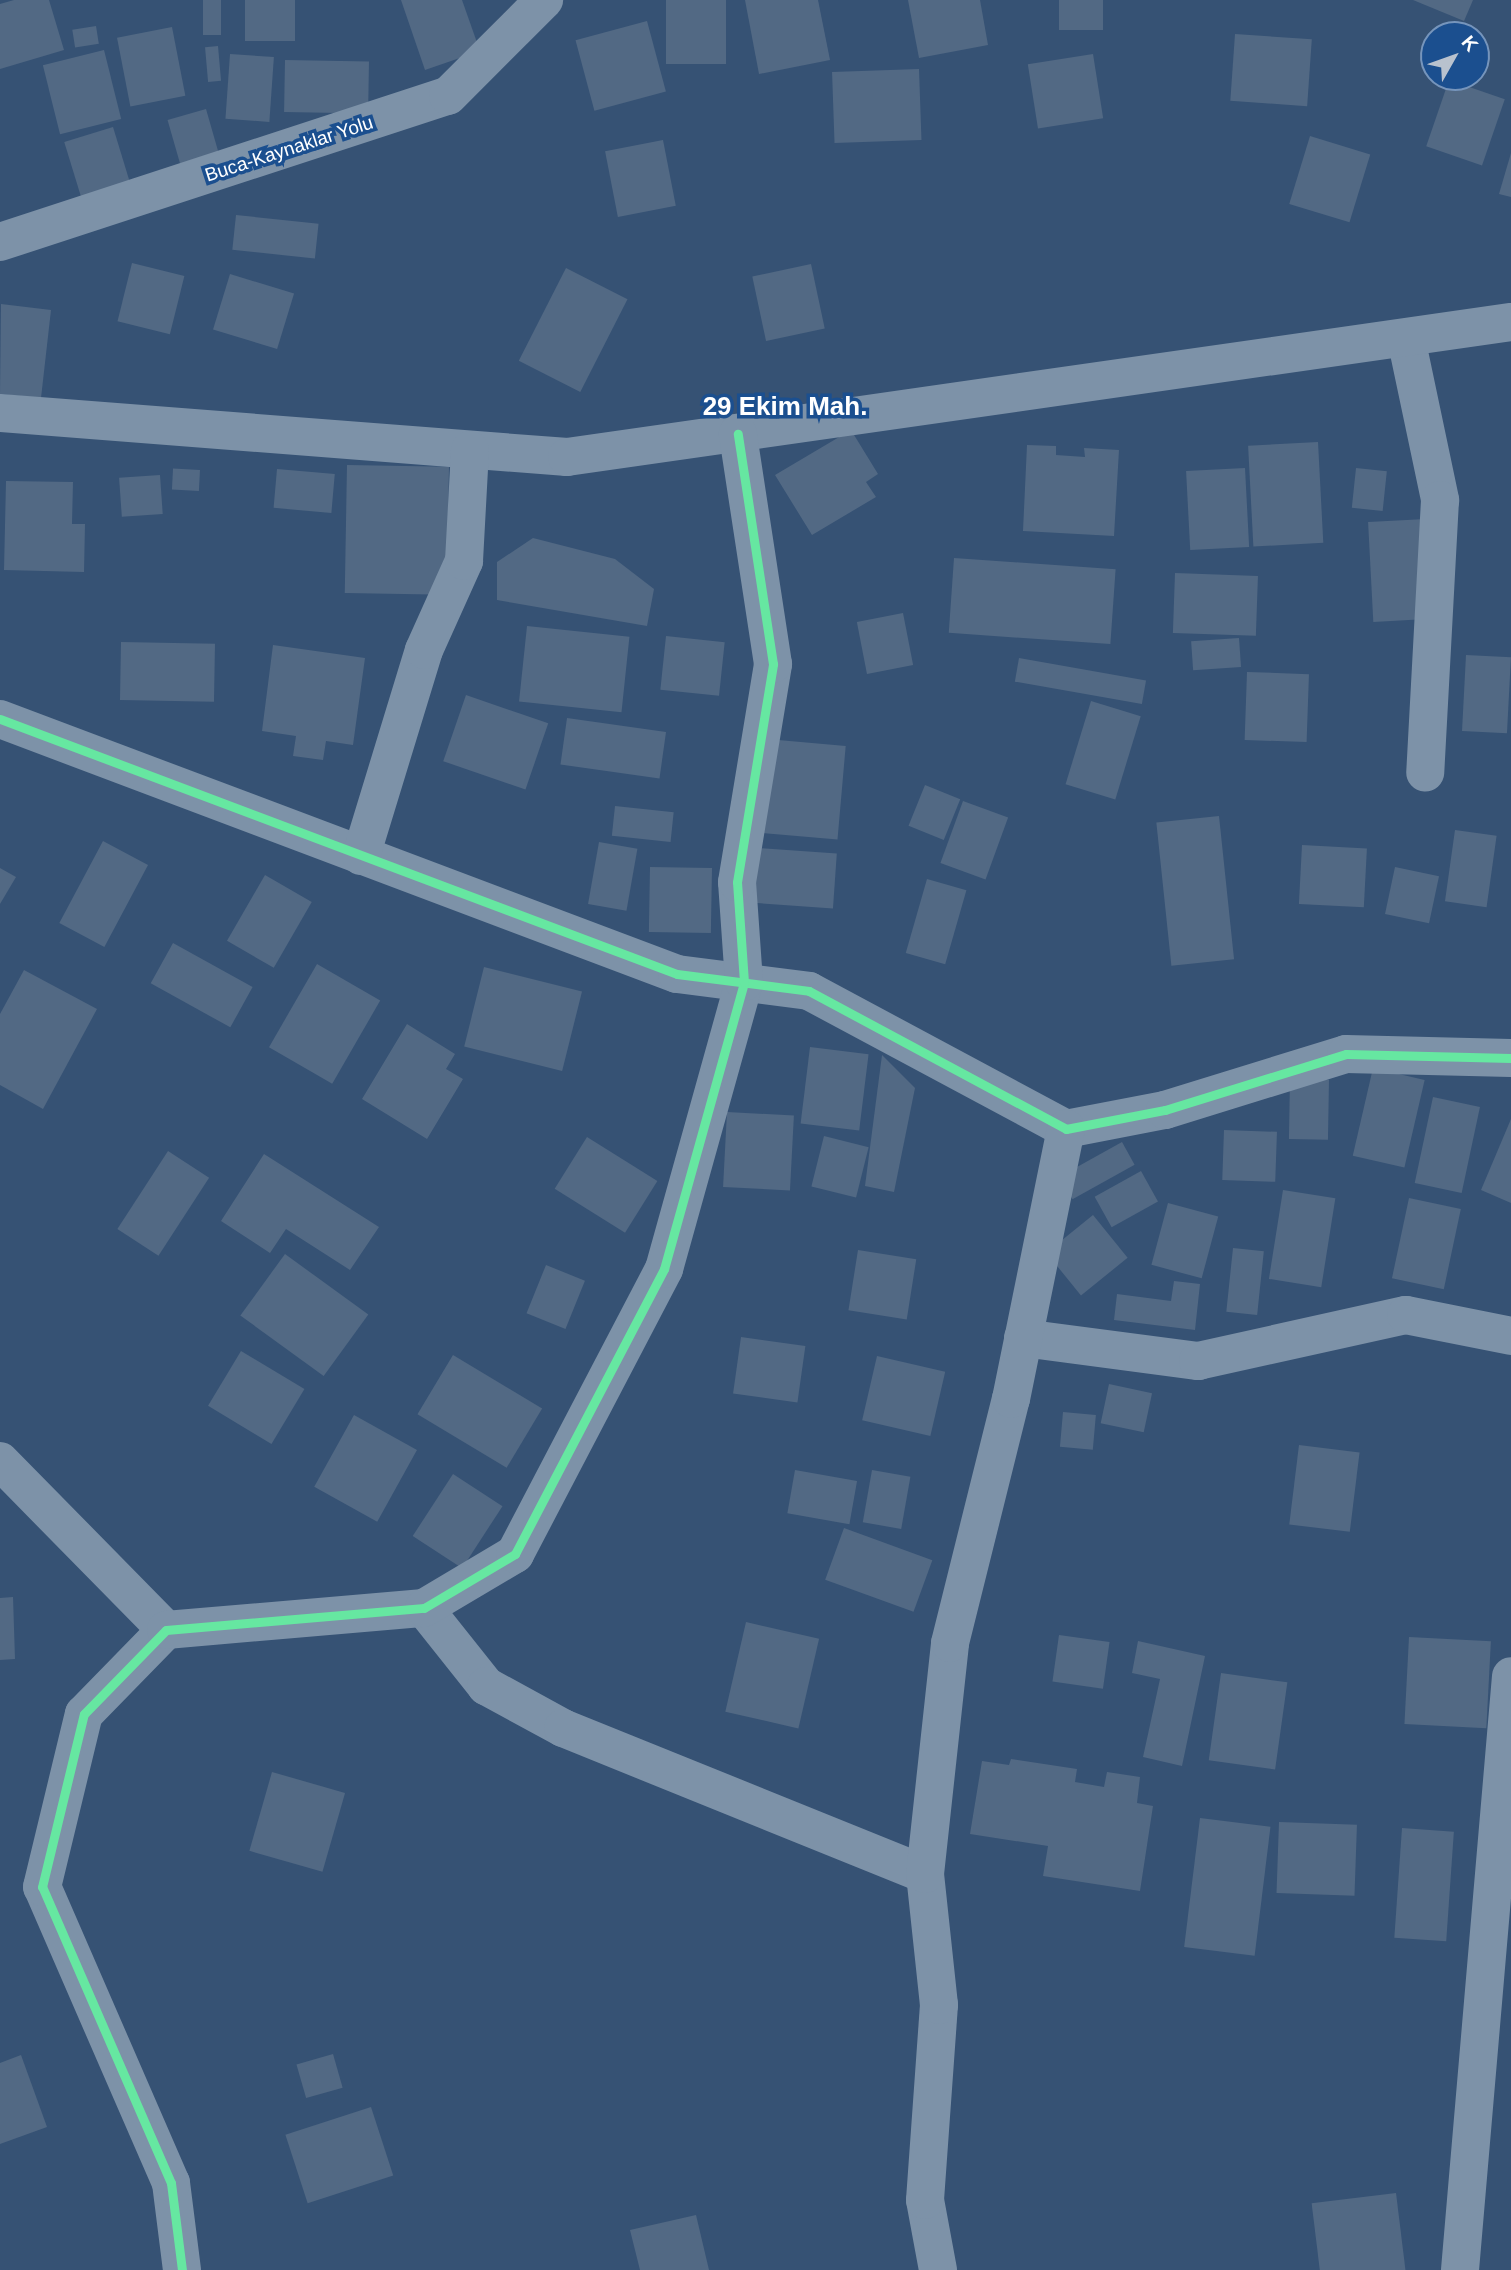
<!DOCTYPE html>
<style>
body{margin:0}
#map{position:relative;width:1511px;height:2270px;overflow:hidden;background:#365274;font-family:Helvetica,sans-serif}
div>[style]{position:absolute}
[style*='--x']{left:calc(var(--x)*1px);top:calc(var(--y)*1px);width:calc(var(--w)*1px);rotate:calc(var(--a)*1deg)}
.building>*{inset:0;background:#526984;transform-origin:0 0}
.minor>*{height:38px;margin:-19px;padding:0 19px;transform-origin:19px;border-radius:19px;background:#7d92a8}
.tertiary>*{height:38px;margin:-19px;padding:0 19px;transform-origin:19px;border-radius:19px;background:#7d92a8}
.cycleway>*{height:9px;margin:-4.5px;padding:0 4.5px;transform-origin:4.5px;border-radius:4.5px;background:#66e7a1}
span{translate:-50% -50%;white-space:nowrap;text-align:center;line-height:1.15;-webkit-text-stroke:7px #1b4f8f;paint-order:stroke}
.street-label{font-size:19px;color:#fff}
.district-label{font-size:26px;color:#fff;font-weight:700}
.north{position:absolute;left:1420px;top:21px;width:70px;height:70px;box-sizing:border-box;background:#1b4f8f;border:2px solid #7695bc;border-radius:50%;rotate:50deg;font-size:19px;font-weight:700;line-height:28px;text-align:center;color:#fff}
.north::after{content:'';display:block;margin:auto;width:24px;height:32px;background:#b9c2ce;clip-path:polygon(50% 0,100% 100%,50% 72%,0 100%)}
</style>
<div id="map">
<div class="building">
<div style="clip-path:polygon(14px 0,49px 0,64px 50px,0 69px,0 4px)"></div>
<div style="left:203px;top:0;width:18px;height:35px"></div>
<div style="left:245px;top:0;width:50px;height:41px"></div>
<div style="clip-path:polygon(401px 0,462px 0,480px 51px,425px 70px)"></div>
<div style="left:666px;top:0;width:60px;height:64px"></div>
<div style="clip-path:polygon(745px 0,818px 0,830px 60px,759px 74px)"></div>
<div style="clip-path:polygon(908px 0,980px 0,988px 45px,919px 58px)"></div>
<div style="left:1059px;top:0;width:44px;height:30px"></div>
<div style="clip-path:polygon(1413px 0,1473px 0,1464px 21px)"></div>
<div style="left:647px;top:21px;width:73px;height:74px;rotate:75deg"></div>
<div style="left:96px;top:26px;width:18px;height:24px;rotate:81deg"></div>
<div style="left:172px;top:27px;width:70px;height:56px;rotate:79deg"></div>
<div style="left:1235px;top:34px;width:77px;height:67px;rotate:4deg"></div>
<div style="left:218px;top:46px;width:35px;height:13px;rotate:85deg"></div>
<div style="left:104px;top:50px;width:71px;height:63px;rotate:76deg"></div>
<div style="left:230px;top:54px;width:44px;height:65px;rotate:4deg"></div>
<div style="left:1093px;top:54px;width:65px;height:66px;rotate:81deg"></div>
<div style="left:285px;top:60px;width:84px;height:52px;rotate:1deg"></div>
<div style="left:919px;top:69px;width:71px;height:87px;rotate:88deg"></div>
<div style="left:1449px;top:80px;width:59px;height:70px;rotate:19deg"></div>
<div style="left:206px;top:109px;width:50px;height:40px;rotate:74deg"></div>
<div style="left:113px;top:127px;width:59px;height:51px;rotate:73deg"></div>
<div style="left:1310px;top:136px;width:63px;height:71px;rotate:17deg"></div>
<div style="left:663px;top:140px;width:67px;height:59px;rotate:79deg"></div>
<div style="clip-path:polygon(1511px 153px,1511px 197px,1499px 194px)"></div>
<div style="left:236px;top:215px;width:83px;height:35px;rotate:6deg"></div>
<div style="left:132px;top:263px;width:54px;height:60px;rotate:14deg"></div>
<div style="left:811px;top:264px;width:66px;height:60px;rotate:78deg"></div>
<div style="left:566px;top:268px;width:69px;height:104px;rotate:27deg"></div>
<div style="left:230px;top:274px;width:67px;height:58px;rotate:17deg"></div>
<div style="clip-path:polygon(1px 304px,51px 310px,41px 398px,0 394px)"></div>
<div style="clip-path:polygon(851px 430px,878px 474px,866px 482px,876px 497px,812px 535px,775px 475px)"></div>
<div style="left:1318px;top:442px;width:101px;height:70px;rotate:87deg"></div>
<div style="clip-path:polygon(1027px 445px,1056px 446px,1056px 455px,1085px 457px,1084px 448px,1119px 450px,1114px 536px,1023px 531px)"></div>
<div style="left:347px;top:465px;width:102px;height:128px;rotate:1deg"></div>
<div style="left:1245px;top:468px;width:79px;height:59px;rotate:87deg"></div>
<div style="left:1356px;top:468px;width:31px;height:40px;rotate:6deg"></div>
<div style="left:277px;top:469px;width:58px;height:39px;rotate:5deg"></div>
<div style="left:200px;top:470px;width:21px;height:27px;rotate:93deg"></div>
<div style="left:160px;top:475px;width:39px;height:41px;rotate:86deg"></div>
<div style="clip-path:polygon(6px 481px,73px 482px,72px 524px,85px 524px,84px 572px,4px 570px)"></div>
<div style="left:1426px;top:519px;width:100px;height:58px;rotate:87deg"></div>
<div style="clip-path:polygon(533px 538px,615px 559px,654px 589px,647px 626px,497px 600px,497px 562px)"></div>
<div style="left:954px;top:558px;width:162px;height:75px;rotate:4deg"></div>
<div style="left:1175px;top:573px;width:83px;height:60px;rotate:2deg"></div>
<div style="left:903px;top:613px;width:53px;height:47px;rotate:79deg"></div>
<div style="left:527px;top:626px;width:103px;height:76px;rotate:6deg"></div>
<div style="left:666px;top:636px;width:59px;height:54px;rotate:6deg"></div>
<div style="left:1239px;top:638px;width:29px;height:48px;rotate:86deg"></div>
<div style="left:121px;top:642px;width:94px;height:58px;rotate:1deg"></div>
<div style="clip-path:polygon(273px 645px,365px 658px,353px 745px,326px 741px,323px 760px,293px 756px,296px 736px,262px 731px)"></div>
<div style="left:1466px;top:655px;width:45px;height:76px;rotate:3deg"></div>
<div style="left:1019px;top:658px;width:129px;height:24px;rotate:10deg"></div>
<div style="left:1247px;top:672px;width:62px;height:68px;rotate:2deg"></div>
<div style="left:466px;top:695px;width:87px;height:70px;rotate:19deg"></div>
<div style="left:1091px;top:701px;width:52px;height:87px;rotate:17deg"></div>
<div style="left:567px;top:718px;width:100px;height:47px;rotate:8deg"></div>
<div style="left:767px;top:739px;width:79px;height:94px;rotate:5deg"></div>
<div style="left:925px;top:785px;width:38px;height:44px;rotate:22deg"></div>
<div style="left:963px;top:801px;width:48px;height:66px;rotate:20deg"></div>
<div style="left:615px;top:806px;width:59px;height:30px;rotate:6deg"></div>
<div style="left:1219px;top:816px;width:144px;height:63px;rotate:84deg"></div>
<div style="left:1455px;top:830px;width:42px;height:72px;rotate:8deg"></div>
<div style="left:103px;top:841px;width:51px;height:93px;rotate:28deg"></div>
<div style="left:599px;top:842px;width:39px;height:63px;rotate:10deg"></div>
<div style="left:1302px;top:845px;width:65px;height:59px;rotate:3deg"></div>
<div style="left:758px;top:848px;width:79px;height:55px;rotate:4deg"></div>
<div style="left:650px;top:867px;width:62px;height:65px;rotate:1deg"></div>
<div style="left:1395px;top:867px;width:45px;height:48px;rotate:12deg"></div>
<div style="clip-path:polygon(0 868px,16px 877px,0 904px)"></div>
<div style="left:265px;top:875px;width:54px;height:76px;rotate:30deg"></div>
<div style="left:927px;top:879px;width:41px;height:77px;rotate:16deg"></div>
<div style="left:173px;top:943px;width:91px;height:46px;rotate:29deg"></div>
<div style="left:317px;top:964px;width:73px;height:96px;rotate:30deg"></div>
<div style="left:484px;top:967px;width:101px;height:82px;rotate:14deg"></div>
<div style="clip-path:polygon(24px 970px,97px 1009px,43px 1109px,0 1085px,0 1014px)"></div>
<div style="clip-path:polygon(407px 1024px,455px 1054px,446px 1069px,463px 1079px,427px 1139px,362px 1099px)"></div>
<div style="left:810px;top:1047px;width:59px;height:77px;rotate:7deg"></div>
<div style="clip-path:polygon(882px 1055px,915px 1088px,894px 1192px,865px 1186px)"></div>
<div style="left:1373px;top:1068px;width:53px;height:90px;rotate:13deg"></div>
<div style="left:1290px;top:1079px;width:39px;height:60px;rotate:1deg"></div>
<div style="left:1433px;top:1097px;width:48px;height:88px;rotate:12deg"></div>
<div style="left:727px;top:1112px;width:67px;height:75px;rotate:3deg"></div>
<div style="clip-path:polygon(1511px 1119px,1511px 1203px,1481px 1190px)"></div>
<div style="left:1224px;top:1130px;width:53px;height:50px;rotate:2deg"></div>
<div style="left:824px;top:1136px;width:46px;height:52px;rotate:14deg"></div>
<div style="left:587px;top:1137px;width:83px;height:61px;rotate:32deg"></div>
<div style="left:1122px;top:1142px;width:26px;height:71px;rotate:61deg"></div>
<div style="left:168px;top:1151px;width:49px;height:93px;rotate:33deg"></div>
<div style="clip-path:polygon(264px 1154px,379px 1227px,350px 1270px,286px 1229px,270px 1253px,221px 1221px)"></div>
<div style="left:1141px;top:1171px;width:35px;height:53px;rotate:61deg"></div>
<div style="left:1283px;top:1190px;width:53px;height:90px;rotate:9deg"></div>
<div style="left:1409px;top:1198px;width:53px;height:82px;rotate:12deg"></div>
<div style="left:1168px;top:1203px;width:52px;height:64px;rotate:15deg"></div>
<div style="left:1093px;top:1215px;width:55px;height:60px;rotate:51deg"></div>
<div style="left:1233px;top:1248px;width:31px;height:64px;rotate:6deg"></div>
<div style="left:858px;top:1250px;width:59px;height:61px;rotate:9deg"></div>
<div style="left:285px;top:1254px;width:103px;height:76px;rotate:36deg"></div>
<div style="left:546px;top:1265px;width:42px;height:52px;rotate:22deg"></div>
<div style="clip-path:polygon(1174px 1281px,1200px 1284px,1195px 1330px,1114px 1320px,1117px 1294px,1171px 1301px)"></div>
<div style="left:741px;top:1337px;width:65px;height:57px;rotate:8deg"></div>
<div style="left:241px;top:1351px;width:74px;height:64px;rotate:31deg"></div>
<div style="left:453px;top:1355px;width:104px;height:69px;rotate:31deg"></div>
<div style="left:877px;top:1356px;width:70px;height:66px;rotate:13deg"></div>
<div style="left:1109px;top:1384px;width:44px;height:40px;rotate:12deg"></div>
<div style="left:1063px;top:1412px;width:33px;height:35px;rotate:5deg"></div>
<div style="left:354px;top:1415px;width:72px;height:82px;rotate:29deg"></div>
<div style="left:1299px;top:1445px;width:61px;height:80px;rotate:7deg"></div>
<div style="left:795px;top:1470px;width:63px;height:44px;rotate:10deg"></div>
<div style="left:872px;top:1470px;width:39px;height:53px;rotate:10deg"></div>
<div style="left:453px;top:1474px;width:59px;height:74px;rotate:33deg"></div>
<div style="left:844px;top:1528px;width:94px;height:55px;rotate:20deg"></div>
<div style="clip-path:polygon(13px 1597px,15px 1659px,0 1660px,0 1598px)"></div>
<div style="left:746px;top:1622px;width:75px;height:92px;rotate:13deg"></div>
<div style="left:1059px;top:1635px;width:51px;height:47px;rotate:8deg"></div>
<div style="left:1409px;top:1637px;width:82px;height:87px;rotate:3deg"></div>
<div style="clip-path:polygon(1138px 1641px,1205px 1656px,1182px 1766px,1143px 1757px,1160px 1679px,1132px 1673px)"></div>
<div style="left:1221px;top:1673px;width:67px;height:88px;rotate:8deg"></div>
<div style="clip-path:polygon(1011px 1759px,1077px 1769px,1075px 1782px,1104px 1787px,1107px 1772px,1140px 1777px,1137px 1803px,1153px 1806px,1140px 1891px,1043px 1876px,1048px 1846px,970px 1834px,982px 1761px,1009px 1765px)"></div>
<div style="left:272px;top:1772px;width:76px;height:82px;rotate:16deg"></div>
<div style="left:1200px;top:1818px;width:71px;height:130px;rotate:7deg"></div>
<div style="left:1279px;top:1822px;width:78px;height:71px;rotate:2deg"></div>
<div style="left:1402px;top:1828px;width:52px;height:110px;rotate:4deg"></div>
<div style="left:333px;top:2054px;width:35px;height:38px;rotate:74deg"></div>
<div style="clip-path:polygon(21px 2055px,47px 2127px,0 2144px,0 2063px)"></div>
<div style="left:371px;top:2107px;width:72px;height:90px;rotate:72deg"></div>
<div style="left:1396px;top:2193px;width:78px;height:85px;rotate:83deg"></div>
<div style="clip-path:polygon(696px 2215px,709px 2270px,640px 2270px,630px 2230px)"></div>
</div>
<div class="minor">
<div style="--x:1406;--y:338;--w:166;--a:78.1"></div>
<div style="--x:1440;--y:500;--w:273;--a:93.1"></div>
<div style="--x:0;--y:413;--w:569;--a:4.44"></div>
<div style="--x:567;--y:457;--w:954;--a:-8.14"></div>
<div style="--x:0;--y:719;--w:723;--a:20.64"></div>
<div style="--x:677;--y:974;--w:133;--a:7.3"></div>
<div style="--x:809;--y:991;--w:292;--a:28.2"></div>
<div style="--x:1066;--y:1129;--w:101;--a:-10.9"></div>
<div style="--x:1165;--y:1110;--w:189;--a:-17.2"></div>
<div style="--x:1346;--y:1054;--w:165;--a:1.4"></div>
<div style="--x:361;--y:856;--w:215;--a:-73"></div>
<div style="--x:424;--y:650;--w:98;--a:-65.8"></div>
<div style="--x:464;--y:561;--w:111;--a:-86.9"></div>
<div style="--x:1023;--y:1338;--w:177;--a:7.5"></div>
<div style="--x:1198;--y:1361;--w:213;--a:-12.5"></div>
<div style="--x:1406;--y:1315;--w:107;--a:11.3"></div>
<div style="--x:0;--y:1461;--w:237;--a:45.5"></div>
<div style="--x:424;--y:1608;--w:100;--a:51.5"></div>
<div style="--x:486;--y:1686;--w:88;--a:28.6"></div>
<div style="--x:563;--y:1728;--w:390;--a:22"></div>
<div style="--x:182;--y:2270;--w:88;--a:-97.2"></div>
<div style="--x:171;--y:2183;--w:323;--a:-113.5"></div>
<div style="--x:42;--y:1887;--w:178;--a:-76.4"></div>
<div style="--x:84;--y:1714;--w:117;--a:-45.7"></div>
<div style="--x:166;--y:1630;--w:259;--a:-4.9"></div>
<div style="--x:424;--y:1608;--w:106;--a:-30.7"></div>
<div style="--x:515;--y:1554;--w:322;--a:-62.4"></div>
<div style="--x:664;--y:1269;--w:298;--a:-74.4"></div>
<div style="--x:744;--y:982;--w:100;--a:-94"></div>
<div style="--x:737;--y:882;--w:221;--a:-80.6"></div>
<div style="--x:773;--y:664;--w:233;--a:-98.7"></div>
<div style="--x:938;--y:2270;--w:71;--a:-100.5"></div>
<div style="--x:925;--y:2200;--w:196;--a:-85.9"></div>
<div style="--x:939;--y:2005;--w:132;--a:-96.1"></div>
<div style="--x:925;--y:1874;--w:232;--a:-83.8"></div>
<div style="--x:950;--y:1643;--w:252;--a:-76"></div>
<div style="--x:1011;--y:1399;--w:276;--a:-78.5"></div>
<div style="--x:1460;--y:2270;--w:596;--a:-85.09"></div>
</div>
<div class="tertiary">
<div style="--x:0;--y:242;--w:471;--a:-18.1"></div>
<div style="--x:448;--y:96;--w:136;--a:-45"></div>
</div>
<div class="cycleway">
<div style="--x:0;--y:719;--w:723;--a:20.64"></div>
<div style="--x:677;--y:974;--w:133;--a:7.3"></div>
<div style="--x:809;--y:991;--w:292;--a:28.2"></div>
<div style="--x:1066;--y:1129;--w:101;--a:-10.9"></div>
<div style="--x:1165;--y:1110;--w:189;--a:-17.2"></div>
<div style="--x:1346;--y:1054;--w:165;--a:1.4"></div>
<div style="--x:182;--y:2270;--w:88;--a:-97.2"></div>
<div style="--x:171;--y:2183;--w:323;--a:-113.5"></div>
<div style="--x:42;--y:1887;--w:178;--a:-76.4"></div>
<div style="--x:84;--y:1714;--w:117;--a:-45.7"></div>
<div style="--x:166;--y:1630;--w:259;--a:-4.9"></div>
<div style="--x:424;--y:1608;--w:106;--a:-30.7"></div>
<div style="--x:515;--y:1554;--w:322;--a:-62.4"></div>
<div style="--x:664;--y:1269;--w:298;--a:-74.4"></div>
<div style="--x:744;--y:982;--w:100;--a:-94"></div>
<div style="--x:737;--y:882;--w:221;--a:-80.6"></div>
<div style="--x:773;--y:664;--w:233;--a:-98.7"></div>
</div>
<div class="street-label">
<span style="left:289px;top:149px;rotate:-18deg">Buca-Kaynaklar Yolu</span>
</div>
<div class="district-label">
<span style="left:785px;top:407px">29 Ekim Mah.</span>
</div>
<div class="north">K</div>
</div>
